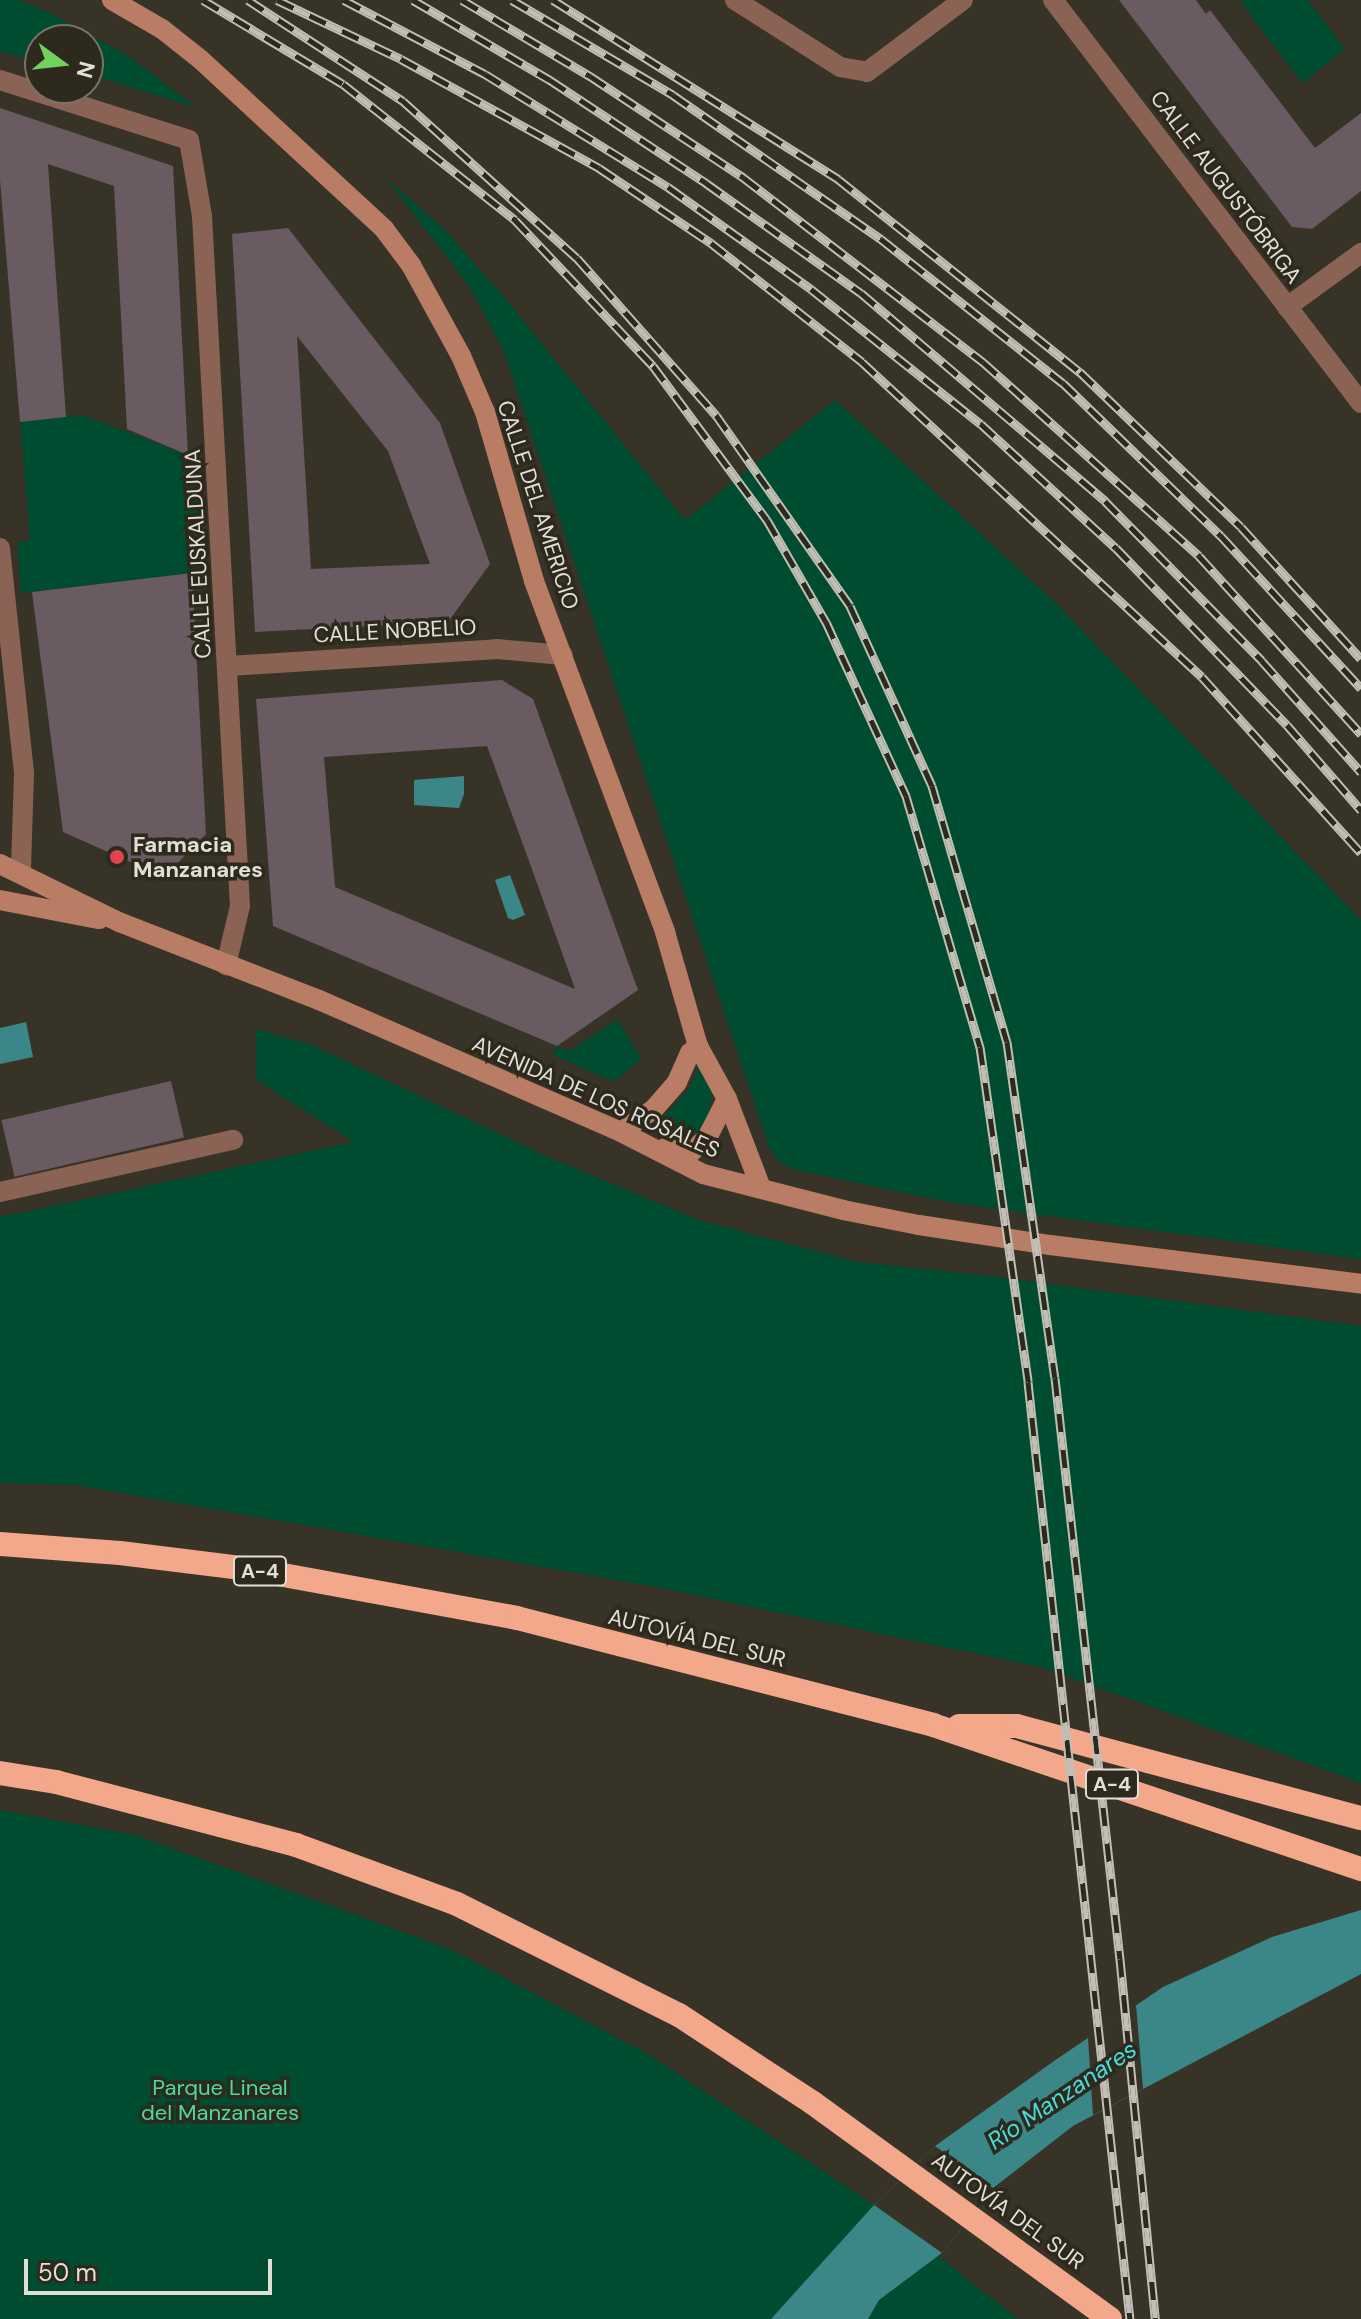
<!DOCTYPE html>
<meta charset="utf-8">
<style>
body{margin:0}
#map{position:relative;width:1361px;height:2319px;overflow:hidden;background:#383327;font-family:"DM Sans",sans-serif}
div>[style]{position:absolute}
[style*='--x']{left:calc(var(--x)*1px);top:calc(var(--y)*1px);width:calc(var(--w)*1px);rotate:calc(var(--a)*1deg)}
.green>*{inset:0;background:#004c30}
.water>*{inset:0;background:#3b8787}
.pier>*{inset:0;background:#383327}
.building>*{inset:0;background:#695b61;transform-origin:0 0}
.street>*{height:20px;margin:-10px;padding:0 10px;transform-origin:10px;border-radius:10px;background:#8a6354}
.secondary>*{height:20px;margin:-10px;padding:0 10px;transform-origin:10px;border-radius:10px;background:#b97c65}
.highway>*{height:24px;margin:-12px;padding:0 12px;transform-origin:12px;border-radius:12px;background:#f3a78b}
.rail>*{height:9px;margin-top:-4.5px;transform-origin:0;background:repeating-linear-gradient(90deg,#2e291d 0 18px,#c1beb5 0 36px);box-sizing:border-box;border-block:2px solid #c1beb5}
.dots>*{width:22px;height:22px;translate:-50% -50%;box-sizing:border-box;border:4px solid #2e291d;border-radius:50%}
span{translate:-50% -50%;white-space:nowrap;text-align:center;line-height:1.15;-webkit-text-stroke:7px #2e291d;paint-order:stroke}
.shield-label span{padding:2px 6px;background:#2e291d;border:2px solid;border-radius:6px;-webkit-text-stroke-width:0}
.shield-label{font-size:20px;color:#e2dfd7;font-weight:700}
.street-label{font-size:22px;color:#e2dfd7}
.poi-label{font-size:22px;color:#e2dfd7;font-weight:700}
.left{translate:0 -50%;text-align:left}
.park-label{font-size:22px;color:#4adc9e}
.water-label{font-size:24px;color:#46dcdc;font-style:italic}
.north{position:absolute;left:24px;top:24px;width:80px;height:80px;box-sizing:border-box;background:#2e291d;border:2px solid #767267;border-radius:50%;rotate:105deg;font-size:22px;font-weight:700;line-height:32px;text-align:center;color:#e2dfd7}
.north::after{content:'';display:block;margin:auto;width:28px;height:36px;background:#71d25e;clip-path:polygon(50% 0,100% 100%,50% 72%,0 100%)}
.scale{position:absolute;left:24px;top:2259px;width:248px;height:36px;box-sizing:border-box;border:4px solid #e2dfd7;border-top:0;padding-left:10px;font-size:24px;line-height:28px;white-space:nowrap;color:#e2dfd7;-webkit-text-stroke:6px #2e291d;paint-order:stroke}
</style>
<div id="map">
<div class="green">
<div style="clip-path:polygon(0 0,18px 0,48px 12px,127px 55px,197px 108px,88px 74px,88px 40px,40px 40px,40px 62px,0 52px)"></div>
<div style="clip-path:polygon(1244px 0,1308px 0,1345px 49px,1302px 83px,1241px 2px)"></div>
<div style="clip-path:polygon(386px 178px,444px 229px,500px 292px,685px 520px,835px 400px,1055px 602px,1361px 920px,1361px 1259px,948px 1202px,792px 1169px,778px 1161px,769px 1147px,503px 349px,469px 286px)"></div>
<div style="clip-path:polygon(82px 415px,196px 458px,202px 572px,21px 593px,17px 542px,30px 540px,20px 422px)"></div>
<div style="clip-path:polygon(617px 1019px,642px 1059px,616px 1080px,606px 1079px,553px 1055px,557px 1046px,570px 1051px)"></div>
<div style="clip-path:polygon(256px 1029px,312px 1045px,555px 1160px,699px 1220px,857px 1262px,982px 1275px,1361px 1326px,1361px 1783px,1044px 1668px,656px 1587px,76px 1485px,0 1483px,0 1217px,354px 1142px,256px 1080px)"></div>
<div style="clip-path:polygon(701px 1061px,712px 1092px,707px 1124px,694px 1135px,675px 1136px,649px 1125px,666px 1114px,689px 1089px)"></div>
<div style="clip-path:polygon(0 1810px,135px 1835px,450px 1949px,648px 2054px,874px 2205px,1018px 2319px,0 2319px)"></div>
</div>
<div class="water">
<div style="clip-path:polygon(464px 776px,464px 794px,459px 808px,414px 805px,414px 780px)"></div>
<div style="clip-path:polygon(510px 875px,525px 915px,513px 920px,508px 918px,495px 880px)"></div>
<div style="clip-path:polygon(26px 1022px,33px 1057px,0 1064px,0 1028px)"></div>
<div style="clip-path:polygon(1361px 1910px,1361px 1974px,1073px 2126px,993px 2188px,942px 2253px,879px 2300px,868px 2319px,771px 2319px,874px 2205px,935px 2146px,1054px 2061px,1163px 1987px,1272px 1937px)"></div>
</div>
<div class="pier">
<div style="clip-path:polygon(1136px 2005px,1143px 2089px,1093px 2115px,1088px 2038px)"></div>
<div style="clip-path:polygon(935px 2146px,993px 2188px,942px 2253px,874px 2205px)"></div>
</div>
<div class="building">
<div style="clip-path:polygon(1119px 0,1196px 0,1206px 14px,1210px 10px,1315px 148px,1361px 113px,1361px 191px,1312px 229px,1292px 227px)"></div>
<div style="clip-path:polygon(0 108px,173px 166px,188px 455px,127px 429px,114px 186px,48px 164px,66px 417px,20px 422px,0 180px)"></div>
<div style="clip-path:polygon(evenodd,288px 228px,440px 423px,490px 564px,448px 622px,255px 632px,232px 234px,288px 228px,297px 336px,388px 451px,430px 564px,311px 569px,297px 336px)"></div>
<div style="clip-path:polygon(192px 573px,206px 834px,164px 877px,63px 832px,32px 592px)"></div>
<div style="clip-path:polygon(evenodd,502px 680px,533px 699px,638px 990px,557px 1046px,273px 926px,256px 699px,502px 680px,487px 746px,529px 861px,575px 989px,335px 887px,324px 757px,487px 746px)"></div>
<div style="left:171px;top:1081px;width:58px;height:174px;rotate:77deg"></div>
</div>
<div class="street">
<div style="--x:735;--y:0;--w:125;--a:32.5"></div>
<div style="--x:840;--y:67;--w:27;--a:10"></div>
<div style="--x:867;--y:72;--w:120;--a:-36.9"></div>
<div style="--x:1053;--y:0;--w:507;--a:52.61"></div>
<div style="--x:0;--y:80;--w:198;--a:17.6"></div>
<div style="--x:189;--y:140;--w:77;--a:80.3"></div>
<div style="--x:202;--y:216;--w:691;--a:86.85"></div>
<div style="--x:240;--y:906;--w:61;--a:103.3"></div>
<div style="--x:1287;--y:307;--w:92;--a:-36.1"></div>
<div style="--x:0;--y:548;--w:226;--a:83.9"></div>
<div style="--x:24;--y:773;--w:98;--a:91.8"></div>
<div style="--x:229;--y:666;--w:269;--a:-3.6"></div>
<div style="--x:497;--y:649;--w:66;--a:5.2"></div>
<div style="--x:0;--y:1192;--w:239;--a:-12.6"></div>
</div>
<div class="secondary">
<div style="--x:112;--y:0;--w:58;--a:30.1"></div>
<div style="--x:162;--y:29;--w:48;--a:38.3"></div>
<div style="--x:200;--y:59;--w:251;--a:42.7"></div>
<div style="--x:384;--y:229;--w:45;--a:53.1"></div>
<div style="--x:411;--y:265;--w:104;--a:61.2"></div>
<div style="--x:461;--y:356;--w:61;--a:66.8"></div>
<div style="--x:485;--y:412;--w:176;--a:73.8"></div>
<div style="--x:534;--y:581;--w:375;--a:69.5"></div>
<div style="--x:665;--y:932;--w:119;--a:73.9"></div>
<div style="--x:698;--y:1046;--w:60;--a:61.3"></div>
<div style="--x:727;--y:1099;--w:95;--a:69.1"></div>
<div style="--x:0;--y:864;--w:132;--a:26"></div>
<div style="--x:119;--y:922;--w:215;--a:21.3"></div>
<div style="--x:319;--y:1000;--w:330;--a:23.6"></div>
<div style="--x:621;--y:1132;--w:92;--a:27.1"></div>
<div style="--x:703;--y:1174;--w:145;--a:14.4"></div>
<div style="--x:843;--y:1210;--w:77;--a:11.2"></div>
<div style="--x:919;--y:1225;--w:133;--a:8.7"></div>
<div style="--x:1050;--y:1245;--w:313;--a:7.1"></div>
<div style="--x:0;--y:900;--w:101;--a:10.9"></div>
<div style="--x:621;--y:1132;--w:39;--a:-35"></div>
<div style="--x:653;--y:1110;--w:37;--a:-49"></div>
<div style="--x:677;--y:1082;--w:32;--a:-66"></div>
<div style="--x:690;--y:1053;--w:11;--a:-41"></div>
<div style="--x:665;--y:1148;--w:25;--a:14"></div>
<div style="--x:689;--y:1154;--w:24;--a:-42"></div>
<div style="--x:707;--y:1138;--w:44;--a:-62.9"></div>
</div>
<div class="highway">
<div style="--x:0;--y:1544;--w:120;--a:4.3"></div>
<div style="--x:120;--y:1553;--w:137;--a:7.1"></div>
<div style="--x:256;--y:1570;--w:265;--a:10.4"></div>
<div style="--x:517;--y:1618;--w:430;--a:14.4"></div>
<div style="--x:933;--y:1725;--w:452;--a:18.6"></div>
<div style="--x:959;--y:1726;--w:58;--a:0"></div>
<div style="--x:1017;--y:1726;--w:356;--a:15"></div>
<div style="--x:0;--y:1773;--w:57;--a:9.1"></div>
<div style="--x:56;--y:1782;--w:248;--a:14.7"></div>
<div style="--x:296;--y:1845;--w:171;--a:20.1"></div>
<div style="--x:457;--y:1904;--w:248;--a:26.6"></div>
<div style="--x:679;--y:2015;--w:160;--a:33.3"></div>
<div style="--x:813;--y:2103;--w:367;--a:36"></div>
</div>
<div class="rail">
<div style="--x:203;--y:0;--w:163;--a:31"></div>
<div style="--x:343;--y:84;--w:219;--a:38.3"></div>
<div style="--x:515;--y:220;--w:201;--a:46.6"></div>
<div style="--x:653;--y:366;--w:192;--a:53.5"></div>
<div style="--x:767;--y:520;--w:118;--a:60"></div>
<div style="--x:826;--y:622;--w:192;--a:65.3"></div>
<div style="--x:906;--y:796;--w:262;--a:73.6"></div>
<div style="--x:980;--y:1047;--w:338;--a:81.8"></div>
<div style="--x:1028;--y:1382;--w:943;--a:83.79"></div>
<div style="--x:248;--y:0;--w:185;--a:33.1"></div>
<div style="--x:403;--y:101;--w:234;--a:42.1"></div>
<div style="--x:577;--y:258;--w:210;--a:48.5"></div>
<div style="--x:716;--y:415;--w:233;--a:54.9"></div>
<div style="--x:850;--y:606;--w:198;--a:65.5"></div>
<div style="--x:932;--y:786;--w:267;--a:73.7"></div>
<div style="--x:1007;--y:1042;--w:339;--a:81.9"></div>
<div style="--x:1055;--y:1378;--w:585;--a:83.62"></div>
<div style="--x:1120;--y:1959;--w:362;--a:84.4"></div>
<div style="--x:277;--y:0;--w:137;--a:25.4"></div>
<div style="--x:401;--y:59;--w:226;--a:28.8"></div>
<div style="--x:599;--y:168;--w:135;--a:33.8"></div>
<div style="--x:711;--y:243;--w:192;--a:38.2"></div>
<div style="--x:862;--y:362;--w:463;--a:42.8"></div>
<div style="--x:1202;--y:677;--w:237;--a:47.9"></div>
<div style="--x:344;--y:0;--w:159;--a:27.7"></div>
<div style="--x:485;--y:74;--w:215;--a:31.7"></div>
<div style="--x:668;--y:187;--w:176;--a:35.5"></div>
<div style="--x:811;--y:289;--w:217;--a:38.5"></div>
<div style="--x:981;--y:424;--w:183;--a:42.6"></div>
<div style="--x:1116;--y:548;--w:246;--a:46"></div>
<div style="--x:1287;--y:725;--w:113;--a:49"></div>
<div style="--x:413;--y:0;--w:159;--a:30.3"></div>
<div style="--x:550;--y:80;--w:187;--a:33.4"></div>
<div style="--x:706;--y:183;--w:190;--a:35.4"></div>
<div style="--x:861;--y:293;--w:321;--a:40.4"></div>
<div style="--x:1105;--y:501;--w:224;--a:45.5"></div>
<div style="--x:1262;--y:661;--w:149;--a:48.3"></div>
<div style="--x:462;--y:0;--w:149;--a:30.7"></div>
<div style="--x:590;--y:76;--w:185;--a:33.5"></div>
<div style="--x:744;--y:178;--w:302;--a:37.6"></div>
<div style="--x:983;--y:362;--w:290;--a:41.9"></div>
<div style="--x:1199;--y:556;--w:241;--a:47.7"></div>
<div style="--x:512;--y:0;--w:187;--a:30.5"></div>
<div style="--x:673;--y:95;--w:253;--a:34.7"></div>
<div style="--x:881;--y:239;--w:232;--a:38.4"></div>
<div style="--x:1063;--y:383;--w:220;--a:44.1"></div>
<div style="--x:1221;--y:536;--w:207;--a:47.4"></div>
<div style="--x:553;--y:0;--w:337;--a:32.1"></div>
<div style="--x:838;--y:179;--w:310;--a:38.6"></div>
<div style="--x:1080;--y:372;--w:223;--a:43.9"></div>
<div style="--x:1241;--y:527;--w:178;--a:47.7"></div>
</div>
<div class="dots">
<div style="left:117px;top:857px;background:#e0444e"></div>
</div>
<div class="shield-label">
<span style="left:260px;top:1571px">A-4</span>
<span style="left:1112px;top:1784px">A-4</span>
</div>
<div class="street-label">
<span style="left:1226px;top:187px;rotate:53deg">CALLE AUGUSTÓBRIGA</span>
<span style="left:538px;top:505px;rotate:72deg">CALLE DEL AMERICIO</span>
<span style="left:198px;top:554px;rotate:-93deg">CALLE EUSKALDUNA</span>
<span style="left:395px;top:631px;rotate:-3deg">CALLE NOBELIO</span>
<span style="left:596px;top:1097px;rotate:24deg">AVENIDA DE LOS ROSALES</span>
<span style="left:697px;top:1638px;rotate:14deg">AUTOVÍA DEL SUR</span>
<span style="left:1008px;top:2211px;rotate:36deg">AUTOVÍA DEL SUR</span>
</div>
<div class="poi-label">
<span class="left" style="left:133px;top:857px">Farmacia<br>Manzanares</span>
</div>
<div class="park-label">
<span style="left:220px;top:2100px">Parque Lineal<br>del Manzanares</span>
</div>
<div class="water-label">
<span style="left:1062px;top:2095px;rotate:-34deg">Río Manzanares</span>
</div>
<div class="north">N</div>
<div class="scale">50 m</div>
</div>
